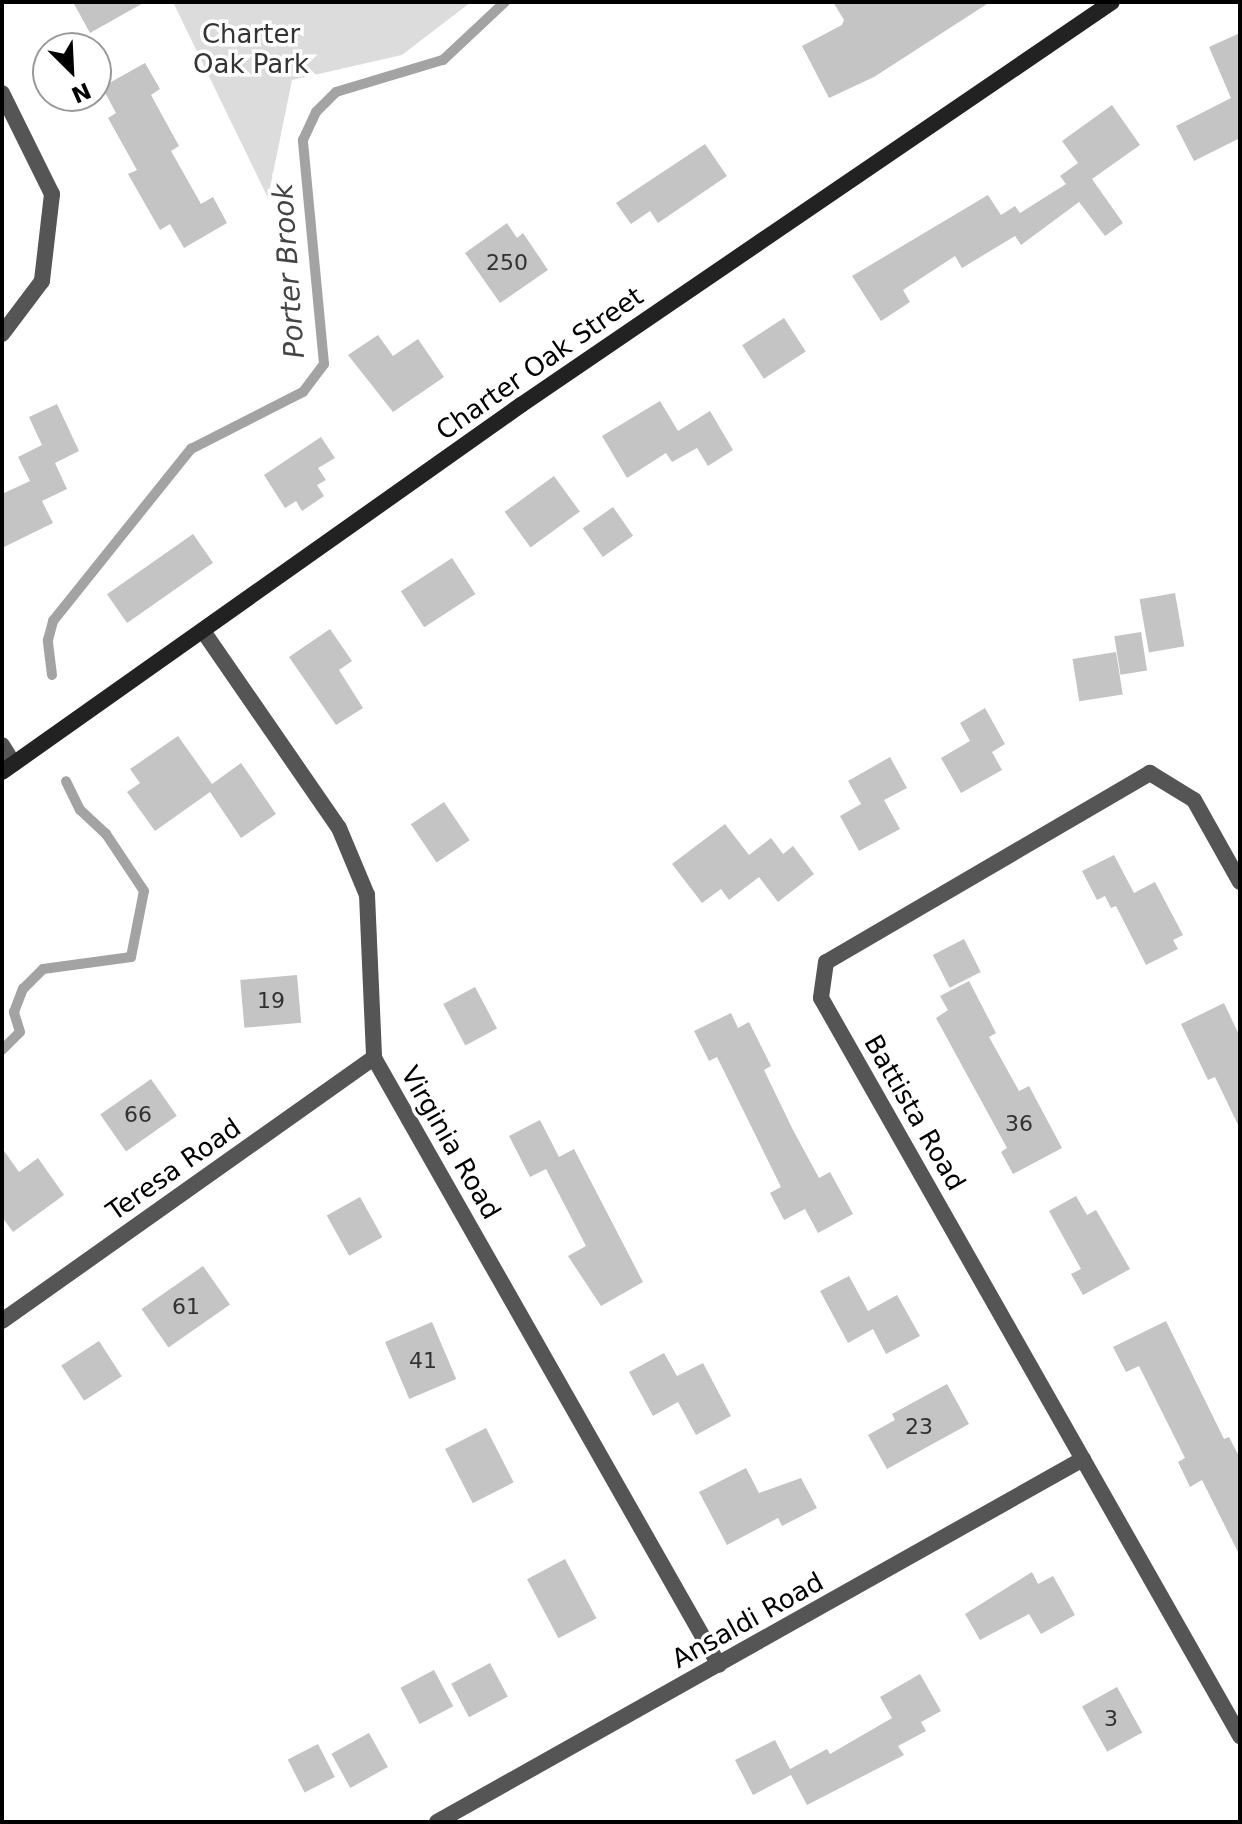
<!DOCTYPE html>
<style>
body{margin:0}
#map{position:relative;width:1242px;height:1824px;overflow:hidden;background:#fff;font-family:"DejaVu Sans",sans-serif}
div>[style]{position:absolute}
[style*='--x']{left:calc(var(--x)*1px);top:calc(var(--y)*1px);width:calc(var(--w)*1px);rotate:calc(var(--a)*1deg)}
.green>*{inset:0;background:#dcdcdc}
.stream>*{height:10px;margin:-5px;padding:0 5px;transform-origin:5px;border-radius:5px;background:#a3a3a3}
.building>*{inset:0;background:#c4c4c4;transform-origin:0 0}
.minor>*{height:16px;margin:-8px;padding:0 8px;transform-origin:8px;border-radius:8px;background:#555}
.secondary>*{height:16px;margin:-8px;padding:0 8px;transform-origin:8px;border-radius:8px;background:#222}
span{translate:-50% -50%;white-space:nowrap;text-align:center;line-height:1.15;-webkit-text-stroke:7px #fff;paint-order:stroke}
.number-label{font-size:22px;color:#313131}
.number-label span{-webkit-text-stroke-width:0}
.park-label{font-size:26px;color:#333}
.street-label{font-size:26px;color:#000}
.water-label{font-size:28px;color:#444;font-style:italic}
.frame{position:absolute;inset:0;border:4px solid #000;pointer-events:none}
.north{position:absolute;left:32px;top:32px;width:80px;height:80px;box-sizing:border-box;background:#fff;border:2px solid #999;border-radius:50%;rotate:156deg;font-size:22px;font-weight:700;line-height:32px;text-align:center;color:#000}
.north::after{content:'';display:block;margin:auto;width:28px;height:36px;background:#000;clip-path:polygon(50% 0,100% 100%,50% 72%,0 100%)}
</style>
<div id="map">
<div class="green">
<div style="clip-path:polygon(173px 2px,471px 2px,402px 55px,292px 80px,268px 198px)"></div>
</div>
<div class="stream">
<div style="--x:52;--y:675;--w:35;--a:-97"></div>
<div style="--x:48;--y:640;--w:20;--a:-75"></div>
<div style="--x:53;--y:621;--w:221;--a:-51.3"></div>
<div style="--x:191;--y:449;--w:126;--a:-27"></div>
<div style="--x:303;--y:392;--w:35;--a:-53"></div>
<div style="--x:324;--y:364;--w:225;--a:-95.4"></div>
<div style="--x:303;--y:140;--w:31;--a:-65"></div>
<div style="--x:316;--y:112;--w:28;--a:-45"></div>
<div style="--x:336;--y:92;--w:112;--a:-16.7"></div>
<div style="--x:443;--y:60;--w:85;--a:-43.1"></div>
<div style="--x:2;--y:1050;--w:25;--a:-45"></div>
<div style="--x:20;--y:1032;--w:21;--a:-107"></div>
<div style="--x:14;--y:1012;--w:25;--a:-69"></div>
<div style="--x:23;--y:989;--w:28;--a:-45"></div>
<div style="--x:43;--y:969;--w:89;--a:-7.8"></div>
<div style="--x:131;--y:957;--w:67;--a:-78.9"></div>
<div style="--x:144;--y:891;--w:69;--a:-123.7"></div>
<div style="--x:106;--y:834;--w:35;--a:-137"></div>
<div style="--x:80;--y:810;--w:32;--a:-116"></div>
</div>
<div class="building">
<div style="clip-path:polygon(73px 2px,145px 2px,90px 33px)"></div>
<div style="clip-path:polygon(833px 2px,990px 2px,874px 77px,829px 98px,802px 46px,842px 25px,844px 20px)"></div>
<div style="clip-path:polygon(1240px 33px,1240px 138px,1194px 161px,1176px 126px,1231px 98px,1209px 47px)"></div>
<div style="clip-path:polygon(145px 63px,160px 89px,151px 95px,179px 146px,171px 151px,201px 204px,213px 197px,227px 223px,184px 248px,170px 224px,160px 230px,128px 174px,137px 170px,108px 118px,116px 113px,102px 87px)"></div>
<div style="clip-path:polygon(1112px 105px,1140px 145px,1092px 179px,1123px 223px,1105px 236px,1079px 202px,1021px 245px,1015px 236px,962px 268px,955px 256px,903px 290px,910px 302px,881px 321px,852px 276px,988px 195px,1001px 215px,1015px 206px,1020px 213px,1066px 184px,1060px 176px,1078px 163px,1062px 141px)"></div>
<div style="clip-path:polygon(705px 144px,727px 176px,658px 223px,650px 211px,631px 224px,616px 203px)"></div>
<div style="clip-path:polygon(507px 223px,517px 238px,523px 233px,548px 270px,500px 303px,465px 253px)"></div>
<div style="left:784px;top:318px;width:40px;height:50px;rotate:57deg"></div>
<div style="clip-path:polygon(378px 335px,393px 356px,418px 339px,444px 377px,393px 412px,348px 355px)"></div>
<div style="clip-path:polygon(660px 401px,678px 431px,710px 411px,733px 450px,708px 466px,697px 448px,672px 462px,666px 453px,627px 478px,602px 436px)"></div>
<div style="clip-path:polygon(57px 404px,79px 451px,55px 463px,67px 489px,42px 501px,53px 523px,2px 548px,2px 494px,30px 481px,18px 457px,42px 445px,29px 417px)"></div>
<div style="clip-path:polygon(321px 437px,335px 458px,318px 468px,326px 480px,317px 485px,324px 496px,302px 511px,296px 501px,285px 508px,264px 475px)"></div>
<div style="left:554px;top:476px;width:44px;height:61px;rotate:54deg"></div>
<div style="left:613px;top:507px;width:35px;height:37px;rotate:55deg"></div>
<div style="left:193px;top:534px;width:35px;height:105px;rotate:55deg"></div>
<div style="left:452px;top:558px;width:43px;height:61px;rotate:57deg"></div>
<div style="left:1175px;top:593px;width:54px;height:36px;rotate:80deg"></div>
<div style="clip-path:polygon(330px 629px,352px 661px,339px 670px,363px 708px,336px 725px,289px 657px)"></div>
<div style="left:1141px;top:632px;width:39px;height:27px;rotate:81deg"></div>
<div style="left:1116px;top:652px;width:43px;height:44px;rotate:81deg"></div>
<div style="clip-path:polygon(985px 708px,1005px 744px,992px 752px,1002px 770px,961px 793px,941px 758px,970px 741px,960px 723px)"></div>
<div style="clip-path:polygon(178px 736px,212px 784px,241px 763px,276px 814px,241px 838px,210px 792px,155px 831px,127px 792px,140px 783px,130px 769px)"></div>
<div style="clip-path:polygon(890px 757px,907px 788px,884px 800px,900px 829px,859px 851px,840px 816px,861px 804px,848px 781px)"></div>
<div style="left:444px;top:802px;width:46px;height:40px;rotate:56deg"></div>
<div style="clip-path:polygon(725px 824px,749px 855px,771px 838px,783px 854px,793px 846px,814px 874px,778px 902px,759px 877px,729px 900px,721px 889px,702px 903px,672px 864px)"></div>
<div style="clip-path:polygon(1114px 855px,1134px 893px,1155px 882px,1183px 935px,1173px 940px,1178px 949px,1146px 965px,1116px 906px,1111px 908px,1105px 896px,1097px 900px,1082px 871px)"></div>
<div style="left:964px;top:939px;width:37px;height:35px;rotate:63deg"></div>
<div style="left:297px;top:975px;width:48px;height:57px;rotate:85deg"></div>
<div style="clip-path:polygon(969px 981px,996px 1033px,989px 1037px,1019px 1091px,1029px 1086px,1062px 1148px,1013px 1174px,1001px 1152px,1007px 1148px,936px 1018px,948px 1010px,940px 996px)"></div>
<div style="left:475px;top:987px;width:47px;height:36px;rotate:62deg"></div>
<div style="clip-path:polygon(1224px 1003px,1240px 1037px,1240px 1129px,1215px 1077px,1208px 1080px,1181px 1024px)"></div>
<div style="clip-path:polygon(731px 1013px,738px 1028px,749px 1022px,771px 1066px,764px 1070px,793px 1130px,819px 1178px,830px 1172px,853px 1214px,818px 1233px,805px 1209px,784px 1220px,770px 1193px,781px 1187px,717px 1057px,709px 1061px,694px 1031px)"></div>
<div style="left:151px;top:1079px;width:45px;height:62px;rotate:55deg"></div>
<div style="clip-path:polygon(540px 1120px,559px 1157px,574px 1149px,643px 1282px,601px 1306px,568px 1256px,586px 1246px,546px 1169px,530px 1177px,509px 1136px)"></div>
<div style="clip-path:polygon(2px 1148px,19px 1172px,38px 1158px,64px 1195px,13px 1232px,2px 1217px)"></div>
<div style="clip-path:polygon(1076px 1196px,1087px 1215px,1096px 1210px,1130px 1269px,1083px 1295px,1071px 1274px,1081px 1269px,1049px 1211px)"></div>
<div style="left:360px;top:1197px;width:46px;height:38px;rotate:61deg"></div>
<div style="left:203px;top:1266px;width:47px;height:75px;rotate:55deg"></div>
<div style="clip-path:polygon(849px 1276px,868px 1311px,897px 1295px,920px 1336px,886px 1354px,873px 1329px,848px 1343px,820px 1291px)"></div>
<div style="clip-path:polygon(1166px 1321px,1224px 1439px,1229px 1437px,1240px 1458px,1240px 1556px,1202px 1480px,1190px 1487px,1178px 1462px,1185px 1458px,1139px 1366px,1126px 1372px,1113px 1347px)"></div>
<div style="left:432px;top:1322px;width:62px;height:51px;rotate:67deg"></div>
<div style="left:99px;top:1341px;width:42px;height:45px;rotate:57deg"></div>
<div style="clip-path:polygon(664px 1353px,677px 1376px,703px 1363px,731px 1416px,696px 1435px,678px 1402px,653px 1416px,629px 1372px)"></div>
<div style="clip-path:polygon(947px 1384px,969px 1424px,887px 1469px,868px 1435px,895px 1420px,892px 1414px)"></div>
<div style="left:486px;top:1428px;width:61px;height:46px;rotate:63deg"></div>
<div style="clip-path:polygon(746px 1468px,759px 1493px,801px 1478px,817px 1508px,782px 1526px,778px 1518px,727px 1545px,699px 1492px)"></div>
<div style="left:565px;top:1559px;width:67px;height:43px;rotate:62deg"></div>
<div style="clip-path:polygon(1032px 1572px,1038px 1584px,1053px 1576px,1075px 1615px,1041px 1634px,1029px 1614px,980px 1640px,965px 1614px)"></div>
<div style="left:490px;top:1663px;width:38px;height:44px;rotate:62deg"></div>
<div style="left:434px;top:1670px;width:41px;height:38px;rotate:62deg"></div>
<div style="clip-path:polygon(920px 1674px,941px 1711px,921px 1722px,926px 1731px,898px 1746px,904px 1755px,807px 1805px,791px 1775px,753px 1795px,735px 1760px,775px 1740px,790px 1769px,827px 1749px,830px 1754px,892px 1718px,880px 1697px)"></div>
<div style="left:1117px;top:1687px;width:52px;height:40px;rotate:61deg"></div>
<div style="left:369px;top:1733px;width:39px;height:43px;rotate:61deg"></div>
<div style="left:318px;top:1744px;width:37px;height:34px;rotate:63deg"></div>
</div>
<div class="minor">
<div style="--x:2;--y:93;--w:113;--a:63.7"></div>
<div style="--x:52;--y:194;--w:88;--a:96.6"></div>
<div style="--x:42;--y:281;--w:66;--a:127"></div>
<div style="--x:203;--y:631;--w:239;--a:55.4"></div>
<div style="--x:339;--y:828;--w:73;--a:67.3"></div>
<div style="--x:367;--y:895;--w:163;--a:87.5"></div>
<div style="--x:374;--y:1058;--w:698;--a:60.39"></div>
<div style="--x:2;--y:745;--w:22;--a:58"></div>
<div style="--x:1240;--y:882;--w:94;--a:-119.3"></div>
<div style="--x:1194;--y:800;--w:52;--a:-148.5"></div>
<div style="--x:1150;--y:773;--w:375;--a:149.7"></div>
<div style="--x:826;--y:962;--w:36;--a:98"></div>
<div style="--x:821;--y:998;--w:849;--a:60.41"></div>
<div style="--x:2;--y:1321;--w:456;--a:-35.3"></div>
<div style="--x:437;--y:1822;--w:741;--a:-29.33"></div>
</div>
<div class="secondary">
<div style="--x:2;--y:772;--w:636;--a:-35.27"></div>
<div style="--x:521;--y:405;--w:715;--a:-34.29"></div>
</div>
<div class="number-label">
<span style="left:507px;top:263px">250</span>
<span style="left:271px;top:1001px">19</span>
<span style="left:138px;top:1115px">66</span>
<span style="left:1019px;top:1124px">36</span>
<span style="left:186px;top:1307px">61</span>
<span style="left:423px;top:1361px">41</span>
<span style="left:919px;top:1427px">23</span>
<span style="left:1111px;top:1719px">3</span>
</div>
<div class="park-label">
<span style="left:251px;top:50px">Charter<br>Oak Park</span>
</div>
<div class="street-label">
<span style="left:540px;top:364px;rotate:-35deg">Charter Oak Street</span>
<span style="left:914px;top:1113px;rotate:60deg">Battista Road</span>
<span style="left:450px;top:1143px;rotate:60deg">Virginia Road</span>
<span style="left:174px;top:1170px;rotate:-35deg">Teresa Road</span>
<span style="left:748px;top:1621px;rotate:-29deg">Ansaldi Road</span>
</div>
<div class="water-label">
<span style="left:289px;top:271px;rotate:-94deg">Porter Brook</span>
</div>
<div class="frame"></div>
<div class="north">N</div>
</div>
